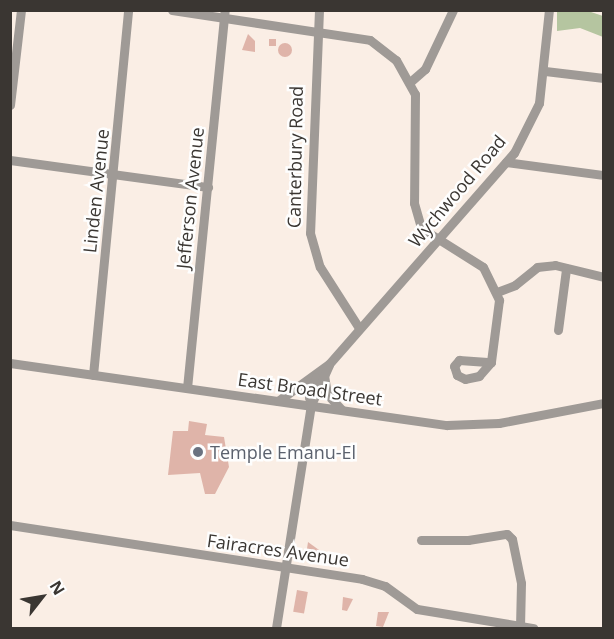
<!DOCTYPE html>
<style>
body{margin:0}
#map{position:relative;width:614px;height:639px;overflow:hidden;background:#faeee5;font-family:"Open Sans",sans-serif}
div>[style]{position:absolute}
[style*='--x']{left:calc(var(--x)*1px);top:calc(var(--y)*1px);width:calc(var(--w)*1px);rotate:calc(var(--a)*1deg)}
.forest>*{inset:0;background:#b5c5a0}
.building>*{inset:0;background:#dfb4a9;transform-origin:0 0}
.round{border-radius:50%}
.minor>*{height:9px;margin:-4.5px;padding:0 4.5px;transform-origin:4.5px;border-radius:4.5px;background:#9f9a96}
.dots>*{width:16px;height:16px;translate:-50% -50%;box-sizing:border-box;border:3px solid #fefefe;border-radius:50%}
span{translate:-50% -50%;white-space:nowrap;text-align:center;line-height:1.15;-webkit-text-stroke:5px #fefefe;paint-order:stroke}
.street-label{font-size:18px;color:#3a3632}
.worship-label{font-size:18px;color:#5b616d}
.left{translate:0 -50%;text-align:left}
.frame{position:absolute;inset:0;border:12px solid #3a3632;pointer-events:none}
.north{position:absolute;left:12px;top:567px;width:60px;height:60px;-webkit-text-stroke:4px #fefefe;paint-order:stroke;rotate:59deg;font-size:16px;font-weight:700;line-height:24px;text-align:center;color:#3a3632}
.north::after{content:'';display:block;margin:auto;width:21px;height:27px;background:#3a3632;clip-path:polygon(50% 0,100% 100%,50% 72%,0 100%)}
</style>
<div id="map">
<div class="forest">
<div style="clip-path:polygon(557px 11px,588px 11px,603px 16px,603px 37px,580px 28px,557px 31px)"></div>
</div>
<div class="building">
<div style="clip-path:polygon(248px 34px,255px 41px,255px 52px,242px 50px)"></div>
<div style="left:269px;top:39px;width:7px;height:7px"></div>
<div class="round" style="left:278px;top:43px;width:14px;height:14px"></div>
<div style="clip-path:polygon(189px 421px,207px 424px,205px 435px,224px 437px,229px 467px,215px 494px,205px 494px,200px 473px,168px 475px,173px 431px,188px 431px)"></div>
<div style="clip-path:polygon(308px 542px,319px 550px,318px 556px,306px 555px)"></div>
<div style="left:297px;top:590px;width:11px;height:22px;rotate:10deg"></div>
<div style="clip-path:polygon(343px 597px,353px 599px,347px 611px,342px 610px)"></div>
<div style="clip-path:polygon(378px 612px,389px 612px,383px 627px,376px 626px)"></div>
</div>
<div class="minor">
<div style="--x:172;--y:10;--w:200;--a:8.6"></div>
<div style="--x:370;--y:40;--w:33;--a:38"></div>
<div style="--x:396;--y:60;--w:39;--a:61"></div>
<div style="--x:415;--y:94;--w:109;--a:90.5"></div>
<div style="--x:414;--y:203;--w:26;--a:74"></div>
<div style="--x:421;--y:228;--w:73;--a:32.2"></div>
<div style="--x:483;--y:267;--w:37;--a:64"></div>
<div style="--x:499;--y:300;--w:63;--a:97.4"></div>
<div style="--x:491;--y:362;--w:18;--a:131"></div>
<div style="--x:479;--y:376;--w:14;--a:168"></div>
<div style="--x:465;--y:379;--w:9;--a:-153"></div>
<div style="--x:457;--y:375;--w:9;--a:-108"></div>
<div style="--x:454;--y:366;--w:8;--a:-50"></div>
<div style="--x:459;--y:360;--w:32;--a:4"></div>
<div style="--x:319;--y:10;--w:223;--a:92.3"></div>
<div style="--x:310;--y:233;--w:35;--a:74"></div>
<div style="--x:320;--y:267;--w:72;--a:57.4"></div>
<div style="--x:545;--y:71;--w:59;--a:6.8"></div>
<div style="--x:410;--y:82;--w:20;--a:-41"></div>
<div style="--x:425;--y:69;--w:65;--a:-64.6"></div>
<div style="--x:10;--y:105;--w:96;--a:-83.4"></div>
<div style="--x:10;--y:160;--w:200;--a:7.8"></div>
<div style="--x:506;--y:162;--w:99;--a:7.6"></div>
<div style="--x:497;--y:292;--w:19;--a:-21"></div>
<div style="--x:515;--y:285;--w:28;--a:-39"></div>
<div style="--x:537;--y:267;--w:18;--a:-6"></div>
<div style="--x:555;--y:265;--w:50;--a:13.8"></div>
<div style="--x:558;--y:330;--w:62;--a:-82.5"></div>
<div style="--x:10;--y:363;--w:441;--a:8.1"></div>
<div style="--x:447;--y:425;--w:52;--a:-2.2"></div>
<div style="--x:499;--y:423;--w:107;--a:-10.8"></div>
<div style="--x:93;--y:375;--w:367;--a:-84.5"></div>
<div style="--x:324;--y:375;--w:19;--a:81"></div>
<div style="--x:327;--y:394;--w:21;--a:47"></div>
<div style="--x:187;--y:388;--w:380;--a:-84.3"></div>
<div style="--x:278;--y:401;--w:63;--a:-36"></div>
<div style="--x:329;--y:364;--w:281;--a:-48.8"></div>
<div style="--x:514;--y:153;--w:56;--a:-63.4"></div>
<div style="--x:539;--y:103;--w:94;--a:-83.9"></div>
<div style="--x:311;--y:405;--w:8;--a:-104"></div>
<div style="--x:309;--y:397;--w:21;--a:-71"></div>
<div style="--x:10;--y:525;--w:356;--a:8.7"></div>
<div style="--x:362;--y:579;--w:24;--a:17"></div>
<div style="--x:385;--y:586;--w:39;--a:36"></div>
<div style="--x:417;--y:609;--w:118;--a:9.3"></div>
<div style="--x:421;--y:540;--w:47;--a:0"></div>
<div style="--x:468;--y:540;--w:39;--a:-9"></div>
<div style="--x:507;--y:534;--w:7;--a:45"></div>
<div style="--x:512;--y:539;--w:45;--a:78.4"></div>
<div style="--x:521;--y:583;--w:44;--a:91.3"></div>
<div style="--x:276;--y:628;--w:226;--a:-81.1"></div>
<div style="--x:311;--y:405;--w:44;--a:-65.8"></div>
</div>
<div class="dots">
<div style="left:198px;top:452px;background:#6b7280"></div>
</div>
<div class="street-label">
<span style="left:295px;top:157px;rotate:-89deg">Canterbury Road</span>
<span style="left:96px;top:191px;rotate:-84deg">Linden Avenue</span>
<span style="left:457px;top:191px;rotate:-50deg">Wychwood Road</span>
<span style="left:190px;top:198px;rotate:-84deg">Jefferson Avenue</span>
<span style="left:310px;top:389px;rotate:8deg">East Broad Street</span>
<span style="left:278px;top:550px;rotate:8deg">Fairacres Avenue</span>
</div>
<div class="worship-label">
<span class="left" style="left:210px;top:452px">Temple Emanu-El</span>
</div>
<div class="frame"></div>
<div class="north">N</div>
</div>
